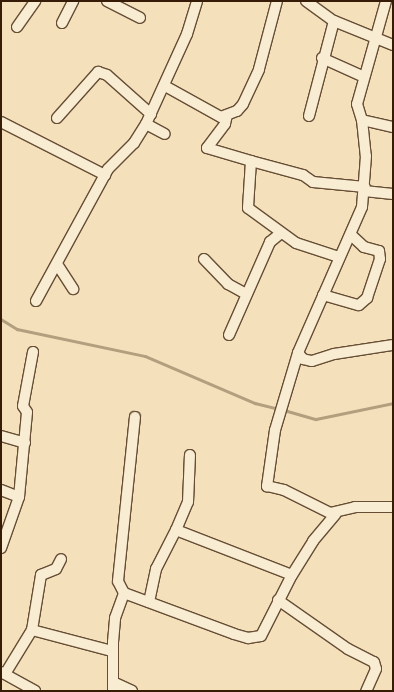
<!DOCTYPE html>
<style>
body{margin:0}
#map{position:relative;width:394px;height:692px;overflow:hidden;background:#f4e1bc;font-family:"IM FELL Double Pica",serif}
div>[style]{position:absolute}
[style*='--x']{left:calc(var(--x)*1px);top:calc(var(--y)*1px);width:calc(var(--w)*1px);rotate:calc(var(--a)*1deg)}
.stream>*{height:2.5px;margin:-1.25px;padding:0 1.25px;transform-origin:1.25px;border-radius:1.25px;background:#b39e7e}
.roads{filter:drop-shadow(1px 0 #664d34) drop-shadow(-1px 0 #664d34) drop-shadow(0 1px #664d34) drop-shadow(0 -1px #664d34)}
.minor>*{height:10px;margin:-5px;padding:0 5px;transform-origin:5px;border-radius:5px;background:#f8ecd3}
span{translate:-50% -50%;white-space:nowrap;text-align:center;line-height:1.15;-webkit-text-stroke:4px #f8ecd3;paint-order:stroke}
.frame{position:absolute;inset:0;border:2px solid #361c06;pointer-events:none}
</style>
<div id="map">
<div class="stream">
<div style="--x:1;--y:319;--w:19;--a:32"></div>
<div style="--x:17;--y:329;--w:131;--a:11.9"></div>
<div style="--x:145;--y:356;--w:120;--a:23.1"></div>
<div style="--x:255;--y:403;--w:25;--a:14"></div>
<div style="--x:284;--y:410;--w:33;--a:16"></div>
<div style="--x:316;--y:419;--w:79;--a:-11.7"></div>
</div>
<div class="roads">
<div class="minor">
<div style="--x:107;--y:1;--w:37;--a:27"></div>
<div style="--x:306;--y:1;--w:34;--a:36"></div>
<div style="--x:334;--y:21;--w:64;--a:22.1"></div>
<div style="--x:386;--y:1;--w:107;--a:105.7"></div>
<div style="--x:357;--y:104;--w:17;--a:73"></div>
<div style="--x:362;--y:120;--w:36;--a:84"></div>
<div style="--x:366;--y:156;--w:51;--a:94.5"></div>
<div style="--x:362;--y:207;--w:159;--a:113.7"></div>
<div style="--x:298;--y:353;--w:80;--a:106.6"></div>
<div style="--x:275;--y:430;--w:57;--a:98.1"></div>
<div style="--x:267;--y:486;--w:17;--a:13"></div>
<div style="--x:284;--y:490;--w:51;--a:26.6"></div>
<div style="--x:330;--y:513;--w:26;--a:-13"></div>
<div style="--x:355;--y:507;--w:38;--a:0"></div>
<div style="--x:62;--y:23;--w:25;--a:-63"></div>
<div style="--x:17;--y:27;--w:32;--a:-55"></div>
<div style="--x:322;--y:58;--w:46;--a:24.3"></div>
<div style="--x:165;--y:86;--w:64;--a:29"></div>
<div style="--x:221;--y:117;--w:17;--a:-21"></div>
<div style="--x:237;--y:111;--w:9;--a:-49"></div>
<div style="--x:243;--y:104;--w:38;--a:-65"></div>
<div style="--x:259;--y:69;--w:70;--a:-75.2"></div>
<div style="--x:227;--y:115;--w:9;--a:103"></div>
<div style="--x:225;--y:124;--w:30;--a:127"></div>
<div style="--x:207;--y:148;--w:46;--a:16.5"></div>
<div style="--x:251;--y:161;--w:47;--a:93.7"></div>
<div style="--x:248;--y:208;--w:59;--a:36.1"></div>
<div style="--x:296;--y:243;--w:45;--a:18"></div>
<div style="--x:309;--y:116;--w:98;--a:-75.3"></div>
<div style="--x:57;--y:118;--w:62;--a:-48.3"></div>
<div style="--x:98;--y:72;--w:9;--a:18"></div>
<div style="--x:107;--y:75;--w:59;--a:41.6"></div>
<div style="--x:362;--y:120;--w:32;--a:13"></div>
<div style="--x:1;--y:122;--w:117;--a:27"></div>
<div style="--x:146;--y:124;--w:21;--a:28"></div>
<div style="--x:251;--y:161;--w:54;--a:15.1"></div>
<div style="--x:303;--y:175;--w:12;--a:35"></div>
<div style="--x:313;--y:182;--w:52;--a:5.5"></div>
<div style="--x:364;--y:191;--w:29;--a:6"></div>
<div style="--x:204;--y:259;--w:35;--a:46"></div>
<div style="--x:228;--y:284;--w:21;--a:29"></div>
<div style="--x:57;--y:264;--w:30;--a:57"></div>
<div style="--x:323;--y:295;--w:37;--a:16"></div>
<div style="--x:359;--y:305;--w:11;--a:-41"></div>
<div style="--x:367;--y:298;--w:41;--a:-71.6"></div>
<div style="--x:380;--y:259;--w:8;--a:-97"></div>
<div style="--x:379;--y:251;--w:16;--a:-165"></div>
<div style="--x:364;--y:247;--w:18;--a:-137"></div>
<div style="--x:36;--y:301;--w:150;--a:-61.4"></div>
<div style="--x:108;--y:169;--w:37;--a:-45"></div>
<div style="--x:134;--y:143;--w:22;--a:-58"></div>
<div style="--x:146;--y:124;--w:99;--a:-65.5"></div>
<div style="--x:187;--y:34;--w:34;--a:-73"></div>
<div style="--x:229;--y:335;--w:102;--a:-66.2"></div>
<div style="--x:270;--y:242;--w:14;--a:-39"></div>
<div style="--x:298;--y:353;--w:8;--a:50"></div>
<div style="--x:303;--y:359;--w:9;--a:13"></div>
<div style="--x:312;--y:361;--w:23;--a:-18"></div>
<div style="--x:334;--y:354;--w:60;--a:-8.7"></div>
<div style="--x:1;--y:436;--w:25;--a:16"></div>
<div style="--x:1;--y:490;--w:19;--a:21"></div>
<div style="--x:176;--y:530;--w:30;--a:-67"></div>
<div style="--x:188;--y:502;--w:47;--a:-87.6"></div>
<div style="--x:1;--y:548;--w:54;--a:-70.6"></div>
<div style="--x:19;--y:497;--w:85;--a:-84.6"></div>
<div style="--x:27;--y:412;--w:7;--a:-124"></div>
<div style="--x:23;--y:406;--w:55;--a:-79.5"></div>
<div style="--x:124;--y:593;--w:117;--a:20.4"></div>
<div style="--x:234;--y:634;--w:15;--a:16"></div>
<div style="--x:248;--y:638;--w:13;--a:-9"></div>
<div style="--x:261;--y:636;--w:68;--a:-63.1"></div>
<div style="--x:292;--y:575;--w:40;--a:-58"></div>
<div style="--x:313;--y:541;--w:35;--a:-50"></div>
<div style="--x:278;--y:600;--w:85;--a:35"></div>
<div style="--x:348;--y:649;--w:29;--a:27"></div>
<div style="--x:374;--y:662;--w:7;--a:74"></div>
<div style="--x:376;--y:669;--w:24;--a:114"></div>
<div style="--x:149;--y:602;--w:34;--a:-78"></div>
<div style="--x:156;--y:569;--w:44;--a:-62.9"></div>
<div style="--x:176;--y:530;--w:124;--a:21.2"></div>
<div style="--x:32;--y:630;--w:83;--a:14.7"></div>
<div style="--x:1;--y:672;--w:39;--a:29"></div>
<div style="--x:5;--y:674;--w:52;--a:-58.5"></div>
<div style="--x:32;--y:630;--w:56;--a:-80.7"></div>
<div style="--x:41;--y:575;--w:16;--a:-22"></div>
<div style="--x:56;--y:569;--w:11;--a:-63"></div>
<div style="--x:113;--y:682;--w:21;--a:25"></div>
<div style="--x:113;--y:691;--w:49;--a:-90"></div>
<div style="--x:113;--y:642;--w:24;--a:-85"></div>
<div style="--x:115;--y:618;--w:27;--a:-70"></div>
<div style="--x:124;--y:593;--w:13;--a:-117"></div>
<div style="--x:118;--y:581;--w:165;--a:-84.1"></div>
</div>
</div>
<div class="frame"></div>
</div>
